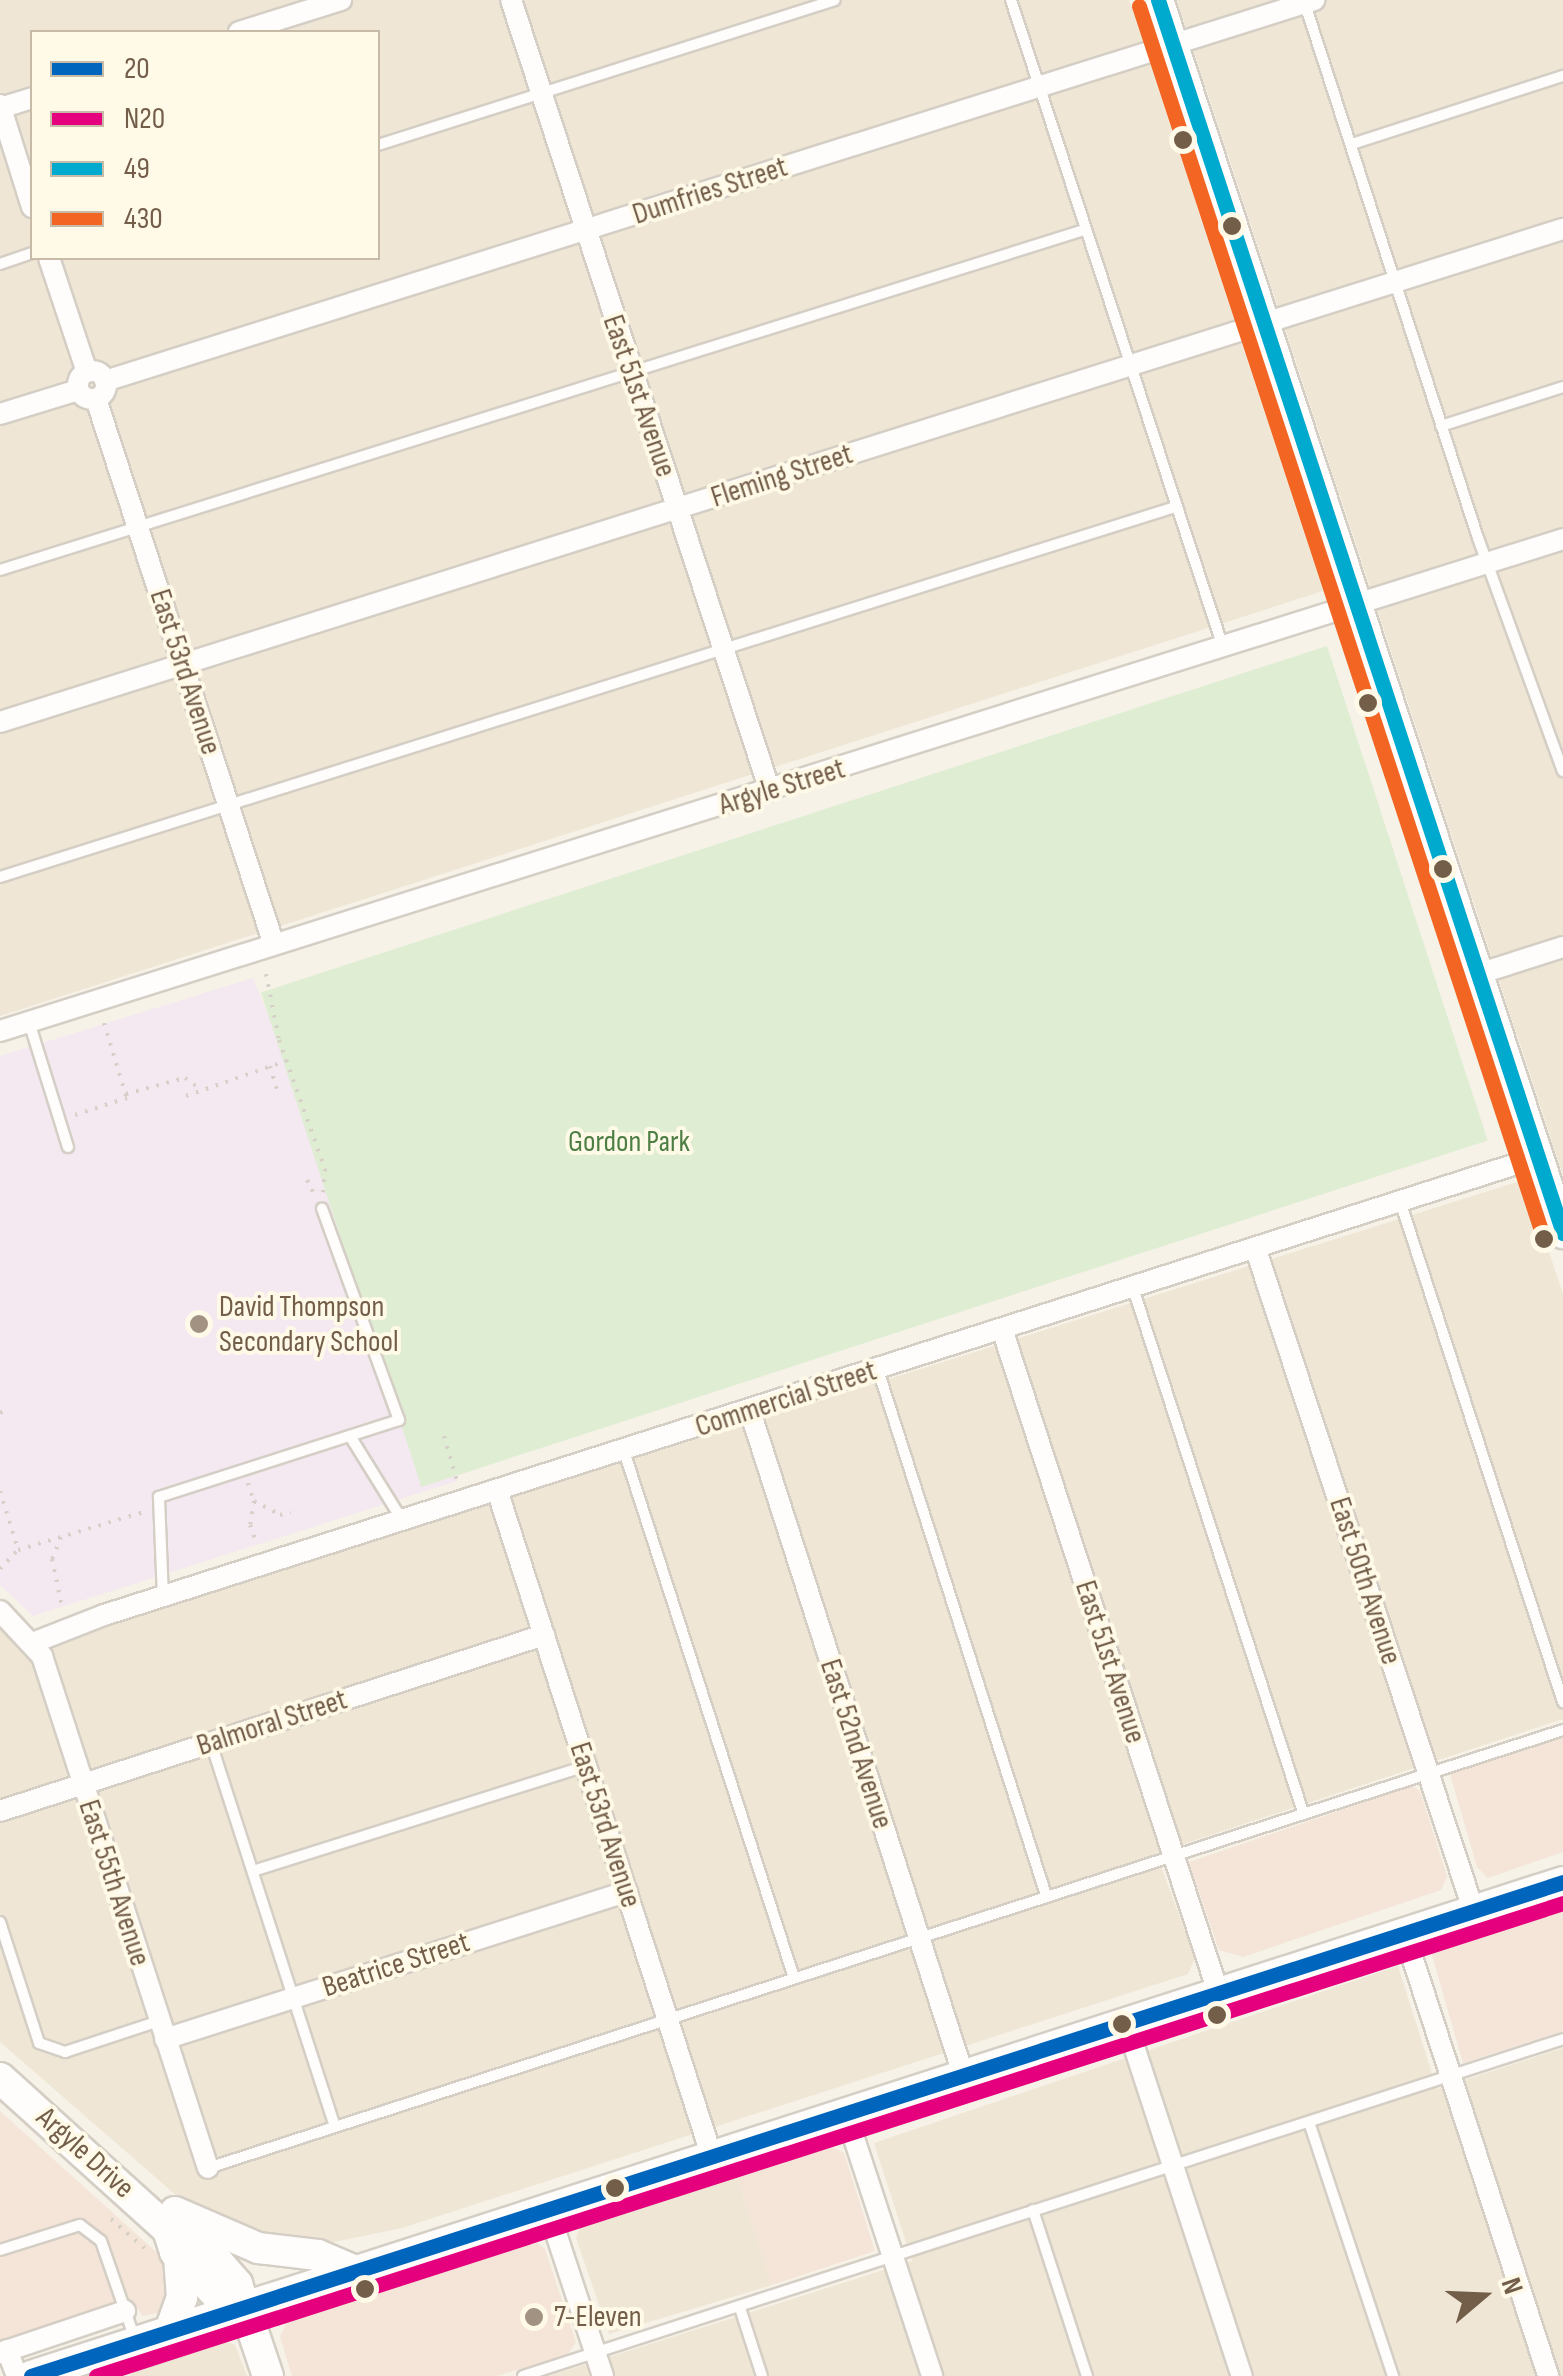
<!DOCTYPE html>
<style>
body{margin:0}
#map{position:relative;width:1563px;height:2376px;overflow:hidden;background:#f6f2e8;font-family:"Sofia Sans Condensed",sans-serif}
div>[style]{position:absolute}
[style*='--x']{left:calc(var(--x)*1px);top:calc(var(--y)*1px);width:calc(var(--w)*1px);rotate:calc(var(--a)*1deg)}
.residential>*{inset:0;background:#efe6d5}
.commercial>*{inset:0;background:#f4e5d8}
.education>*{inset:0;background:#f4e8f1}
.green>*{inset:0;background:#dfedd3;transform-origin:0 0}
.path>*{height:4px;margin-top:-2px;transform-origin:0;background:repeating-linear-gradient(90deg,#d7d0c9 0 2.5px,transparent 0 10.5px)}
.roads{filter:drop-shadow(2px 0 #d4cec5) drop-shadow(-2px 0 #d4cec5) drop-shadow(0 2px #d4cec5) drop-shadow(0 -2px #d4cec5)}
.lane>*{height:10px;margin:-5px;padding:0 5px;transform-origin:5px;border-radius:5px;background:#fefdfc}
.street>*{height:20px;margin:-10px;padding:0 10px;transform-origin:10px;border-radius:10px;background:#fefdfc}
.street>.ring{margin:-10px;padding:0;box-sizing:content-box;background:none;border:20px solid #fefdfc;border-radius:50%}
.secondary>*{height:30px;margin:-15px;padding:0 15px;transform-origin:15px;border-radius:15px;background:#fefdfc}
.bus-1>*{height:15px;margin:-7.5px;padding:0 7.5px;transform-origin:7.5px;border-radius:7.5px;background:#0065bd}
.bus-2>*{height:15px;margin:-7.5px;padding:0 7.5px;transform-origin:7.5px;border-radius:7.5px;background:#e5007d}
.bus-3>*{height:15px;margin:-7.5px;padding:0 7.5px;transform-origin:7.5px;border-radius:7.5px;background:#00a9ce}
.bus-4>*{height:15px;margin:-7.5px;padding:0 7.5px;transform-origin:7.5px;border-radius:7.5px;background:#f26522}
.dots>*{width:28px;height:28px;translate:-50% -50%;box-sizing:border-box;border:5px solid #fff9e8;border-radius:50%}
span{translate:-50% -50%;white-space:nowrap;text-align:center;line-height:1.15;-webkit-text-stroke:8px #fff9e8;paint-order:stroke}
.street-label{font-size:30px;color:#735e49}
.park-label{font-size:30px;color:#4d7e43}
.poi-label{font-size:30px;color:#735e49}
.left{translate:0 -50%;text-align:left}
.legend{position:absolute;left:30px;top:30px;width:350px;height:230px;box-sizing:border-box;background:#fff9e8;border:2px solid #c7bba8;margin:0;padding:12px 18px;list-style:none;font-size:30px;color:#735e49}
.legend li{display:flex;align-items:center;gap:20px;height:50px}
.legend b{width:50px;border:2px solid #c7bba8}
.north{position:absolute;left:1433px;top:2246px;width:100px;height:100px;-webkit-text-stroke:8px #fff9e8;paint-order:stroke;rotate:71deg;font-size:28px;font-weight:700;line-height:40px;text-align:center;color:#735e49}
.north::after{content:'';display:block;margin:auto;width:35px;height:45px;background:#735e49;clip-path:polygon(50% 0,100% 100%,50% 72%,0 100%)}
</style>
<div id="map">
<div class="residential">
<div style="clip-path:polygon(evenodd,0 0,1129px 0,1323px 591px,0 1016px,0 0,32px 32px,378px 32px,378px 258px,32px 258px,32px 32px)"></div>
<div style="clip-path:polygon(1177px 0,1563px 0,1563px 1175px,1365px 572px)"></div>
<div style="clip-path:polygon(1517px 1182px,1529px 1192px,1563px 1294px,1563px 1719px,1156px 1853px,1195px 1958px,1188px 1974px,402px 2228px,320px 2245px,270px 2242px,193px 2210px,0 2042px,0 1629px,24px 1650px)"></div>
<div style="clip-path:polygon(1398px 1966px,1437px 2089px,1563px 2048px,1563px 2376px,549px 2376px,912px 2261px,874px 2143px)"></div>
<div style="clip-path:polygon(736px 2175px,772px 2285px,609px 2334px,576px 2238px,580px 2227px)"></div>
<div style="clip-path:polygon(216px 2337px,235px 2345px,247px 2376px,129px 2376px,148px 2359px)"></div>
</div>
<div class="commercial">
<div style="clip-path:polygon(1563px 1736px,1563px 1852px,1488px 1878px,1477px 1867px,1450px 1774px)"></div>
<div style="clip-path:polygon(1412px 1786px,1420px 1791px,1447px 1876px,1441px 1890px,1243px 1957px,1219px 1950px,1189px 1862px)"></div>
<div style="clip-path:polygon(1563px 1905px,1563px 2031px,1463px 2063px,1431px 1952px)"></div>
<div style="clip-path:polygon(0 2111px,164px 2259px,172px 2278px,162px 2312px,143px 2316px,130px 2299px,0 2342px)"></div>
<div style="clip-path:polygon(827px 2145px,844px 2153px,875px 2251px,772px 2285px,736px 2175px)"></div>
<div style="clip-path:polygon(535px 2241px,545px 2249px,576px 2342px,568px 2354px,497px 2376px,292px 2376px,280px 2337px,287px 2321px)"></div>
</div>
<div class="education">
<div style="clip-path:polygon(253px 978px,457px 1481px,33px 1616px,0 1585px,0 1056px)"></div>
</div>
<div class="green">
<div style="left:1327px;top:646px;width:520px;height:1121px;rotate:72deg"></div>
</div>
<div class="path">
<div style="--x:266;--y:974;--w:67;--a:78.9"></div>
<div style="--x:279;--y:1040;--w:137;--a:70.4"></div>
<div style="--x:325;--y:1169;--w:25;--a:95"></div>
<div style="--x:104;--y:1023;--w:79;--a:73.2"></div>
<div style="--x:270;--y:1066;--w:25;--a:74"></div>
<div style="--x:126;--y:1094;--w:61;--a:-15.2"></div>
<div style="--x:185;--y:1078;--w:17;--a:36"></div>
<div style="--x:186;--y:1096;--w:106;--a:-19.3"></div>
<div style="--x:75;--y:1115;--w:55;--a:-18.1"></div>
<div style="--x:307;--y:1180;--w:18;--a:63"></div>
<div style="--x:0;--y:1413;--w:4;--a:-27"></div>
<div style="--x:444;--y:1436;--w:47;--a:73.9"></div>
<div style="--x:248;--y:1483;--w:19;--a:72"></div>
<div style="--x:254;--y:1501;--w:30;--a:28"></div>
<div style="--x:280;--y:1515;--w:11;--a:-15"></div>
<div style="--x:0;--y:1491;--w:61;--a:72.8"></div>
<div style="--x:254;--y:1501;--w:24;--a:99"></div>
<div style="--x:250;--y:1525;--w:20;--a:70"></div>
<div style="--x:61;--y:1537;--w:24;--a:112"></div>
<div style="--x:52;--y:1559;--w:49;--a:78.2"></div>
<div style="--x:0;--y:1569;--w:26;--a:-47"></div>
<div style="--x:18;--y:1550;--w:132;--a:-16.8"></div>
<div style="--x:111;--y:2219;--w:50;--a:41"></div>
</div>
<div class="roads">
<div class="lane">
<div style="--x:1011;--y:0;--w:681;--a:71.86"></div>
<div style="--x:1304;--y:1;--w:564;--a:72.05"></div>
<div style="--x:1478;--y:538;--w:248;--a:70"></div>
<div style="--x:1352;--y:144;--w:222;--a:-17.9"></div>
<div style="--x:378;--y:145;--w:479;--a:-17.6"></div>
<div style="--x:0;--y:264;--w:34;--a:-19"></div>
<div style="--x:1441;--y:426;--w:128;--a:-17.7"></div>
<div style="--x:0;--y:570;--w:1136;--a:-17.41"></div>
<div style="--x:0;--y:877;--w:1232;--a:-17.48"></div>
<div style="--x:29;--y:1022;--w:131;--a:72.7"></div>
<div style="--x:1401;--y:1204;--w:524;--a:71.98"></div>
<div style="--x:1133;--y:1288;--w:551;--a:72.03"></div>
<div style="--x:878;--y:1370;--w:551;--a:72.26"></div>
<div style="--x:350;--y:1436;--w:99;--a:58.2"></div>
<div style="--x:624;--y:1451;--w:551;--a:72.12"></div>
<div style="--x:163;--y:1598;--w:101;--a:-92.3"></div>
<div style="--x:159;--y:1497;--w:252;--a:-17.8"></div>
<div style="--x:399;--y:1420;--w:225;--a:-110"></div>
<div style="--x:211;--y:1743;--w:403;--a:72.1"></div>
<div style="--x:253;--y:1871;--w:349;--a:-17.5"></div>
<div style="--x:0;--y:1922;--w:127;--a:72.1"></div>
<div style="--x:39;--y:2043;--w:28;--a:19"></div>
<div style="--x:65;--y:2052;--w:99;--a:-18.3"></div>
<div style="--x:1309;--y:2122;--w:268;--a:71.7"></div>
<div style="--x:208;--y:2168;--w:1424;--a:-17.91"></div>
<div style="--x:1033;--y:2210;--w:175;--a:72"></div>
<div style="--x:0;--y:2250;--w:84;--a:-17.4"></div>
<div style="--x:80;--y:2225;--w:26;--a:37"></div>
<div style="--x:101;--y:2241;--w:104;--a:70.9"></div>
<div style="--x:740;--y:2308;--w:71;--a:72.1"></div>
<div style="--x:523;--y:2376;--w:1093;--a:-17.95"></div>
</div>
<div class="street">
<div style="--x:511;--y:0;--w:832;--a:71.87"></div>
<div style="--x:239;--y:32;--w:107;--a:-17.4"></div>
<div style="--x:0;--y:105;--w:107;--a:72.6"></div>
<div style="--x:0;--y:108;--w:34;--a:-17"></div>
<div style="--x:49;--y:258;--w:120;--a:71.6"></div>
<div class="ring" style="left:78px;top:371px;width:8px;height:8px"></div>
<div style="--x:105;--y:381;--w:1268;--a:-17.49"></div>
<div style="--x:96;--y:399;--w:574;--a:71.94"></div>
<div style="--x:0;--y:414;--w:82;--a:-17.1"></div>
<div style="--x:0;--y:722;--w:1639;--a:-17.51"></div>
<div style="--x:1478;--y:974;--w:89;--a:-17.6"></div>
<div style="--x:0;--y:1031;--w:1639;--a:-17.47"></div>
<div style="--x:1256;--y:1250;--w:697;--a:71.77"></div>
<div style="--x:1002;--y:1329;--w:700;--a:71.95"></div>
<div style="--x:750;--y:1411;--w:700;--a:72.19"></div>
<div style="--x:498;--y:1493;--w:698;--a:72.14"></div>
<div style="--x:0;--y:1611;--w:62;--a:47"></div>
<div style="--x:42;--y:1656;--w:538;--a:72.04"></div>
<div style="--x:35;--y:1642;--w:74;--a:-21.4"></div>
<div style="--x:104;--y:1615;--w:1505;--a:-17.71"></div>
<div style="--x:0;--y:1811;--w:572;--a:-17.93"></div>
<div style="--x:1405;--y:1935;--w:464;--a:72"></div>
<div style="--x:1127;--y:2025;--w:369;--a:71.9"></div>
<div style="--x:165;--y:2039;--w:485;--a:-17.7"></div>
<div style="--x:846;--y:2114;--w:276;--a:71.8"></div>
<div style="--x:548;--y:2209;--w:176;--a:71.8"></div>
<div style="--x:7;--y:2350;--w:28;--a:69"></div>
<div style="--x:0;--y:2353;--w:132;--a:-18.6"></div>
</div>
<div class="secondary">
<div style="--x:1158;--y:0;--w:1298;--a:71.82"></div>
<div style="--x:0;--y:2078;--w:227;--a:42.1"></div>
<div style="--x:168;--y:2230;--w:23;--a:20"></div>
<div style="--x:190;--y:2238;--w:38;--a:41"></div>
<div style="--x:219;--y:2263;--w:28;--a:49"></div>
<div style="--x:237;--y:2284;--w:97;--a:71.4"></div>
<div style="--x:175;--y:2212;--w:90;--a:23.4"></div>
<div style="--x:258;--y:2248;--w:60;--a:6.7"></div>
<div style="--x:318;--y:2255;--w:40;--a:23.4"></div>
<div style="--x:168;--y:2230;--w:23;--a:72"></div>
<div style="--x:175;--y:2252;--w:56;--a:45.7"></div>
<div style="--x:214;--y:2292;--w:33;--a:29"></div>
<div style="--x:169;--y:2333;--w:37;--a:-70"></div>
<div style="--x:182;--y:2298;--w:41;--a:-94.2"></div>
<div style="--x:31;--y:2376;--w:1610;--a:-17.87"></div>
</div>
</div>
<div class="bus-1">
<div style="--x:31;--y:2376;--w:1610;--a:-17.87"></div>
</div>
<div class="bus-2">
<div style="--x:96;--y:2376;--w:1541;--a:-17.87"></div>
</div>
<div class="bus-3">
<div style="--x:1158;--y:0;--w:1298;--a:71.82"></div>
</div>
<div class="bus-4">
<div style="--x:1139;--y:6;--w:1298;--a:71.82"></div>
</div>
<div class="dots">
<div style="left:1183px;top:140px;background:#735e49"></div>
<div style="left:1232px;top:226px;background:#735e49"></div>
<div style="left:1368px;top:703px;background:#735e49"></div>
<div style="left:1443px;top:869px;background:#735e49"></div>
<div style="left:1544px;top:1239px;background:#735e49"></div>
<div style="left:199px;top:1324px;background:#a19281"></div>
<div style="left:1217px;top:2015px;background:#735e49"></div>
<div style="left:1122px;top:2024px;background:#735e49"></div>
<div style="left:615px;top:2188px;background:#735e49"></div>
<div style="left:365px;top:2289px;background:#735e49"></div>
<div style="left:534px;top:2317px;background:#a19281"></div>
</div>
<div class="street-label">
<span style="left:710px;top:191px;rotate:-18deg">Dumfries Street</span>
<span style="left:639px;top:396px;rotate:71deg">East 51st Avenue</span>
<span style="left:782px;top:476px;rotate:-18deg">Fleming Street</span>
<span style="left:185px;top:672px;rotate:72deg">East 53rd Avenue</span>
<span style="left:782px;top:787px;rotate:-17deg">Argyle Street</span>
<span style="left:786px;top:1399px;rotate:-18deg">Commercial Street</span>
<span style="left:1365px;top:1581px;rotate:72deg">East 50th Avenue</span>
<span style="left:1110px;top:1662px;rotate:72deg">East 51st Avenue</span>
<span style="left:272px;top:1723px;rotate:-18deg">Balmoral Street</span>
<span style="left:856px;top:1744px;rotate:72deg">East 52nd Avenue</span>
<span style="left:605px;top:1825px;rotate:72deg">East 53rd Avenue</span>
<span style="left:114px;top:1883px;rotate:72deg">East 55th Avenue</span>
<span style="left:396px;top:1965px;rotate:-18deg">Beatrice Street</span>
<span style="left:85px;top:2153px;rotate:42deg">Argyle Drive</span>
</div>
<div class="park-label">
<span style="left:629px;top:1142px">Gordon Park</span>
</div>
<div class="poi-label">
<span class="left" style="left:219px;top:1324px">David Thompson<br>Secondary School</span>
<span class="left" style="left:554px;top:2317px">7-Eleven</span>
</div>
<ul class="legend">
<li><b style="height:12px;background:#0065bd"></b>20</li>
<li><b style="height:12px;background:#e5007d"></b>N20</li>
<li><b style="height:12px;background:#00a9ce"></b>49</li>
<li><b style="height:12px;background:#f26522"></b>430</li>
</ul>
<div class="north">N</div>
</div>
